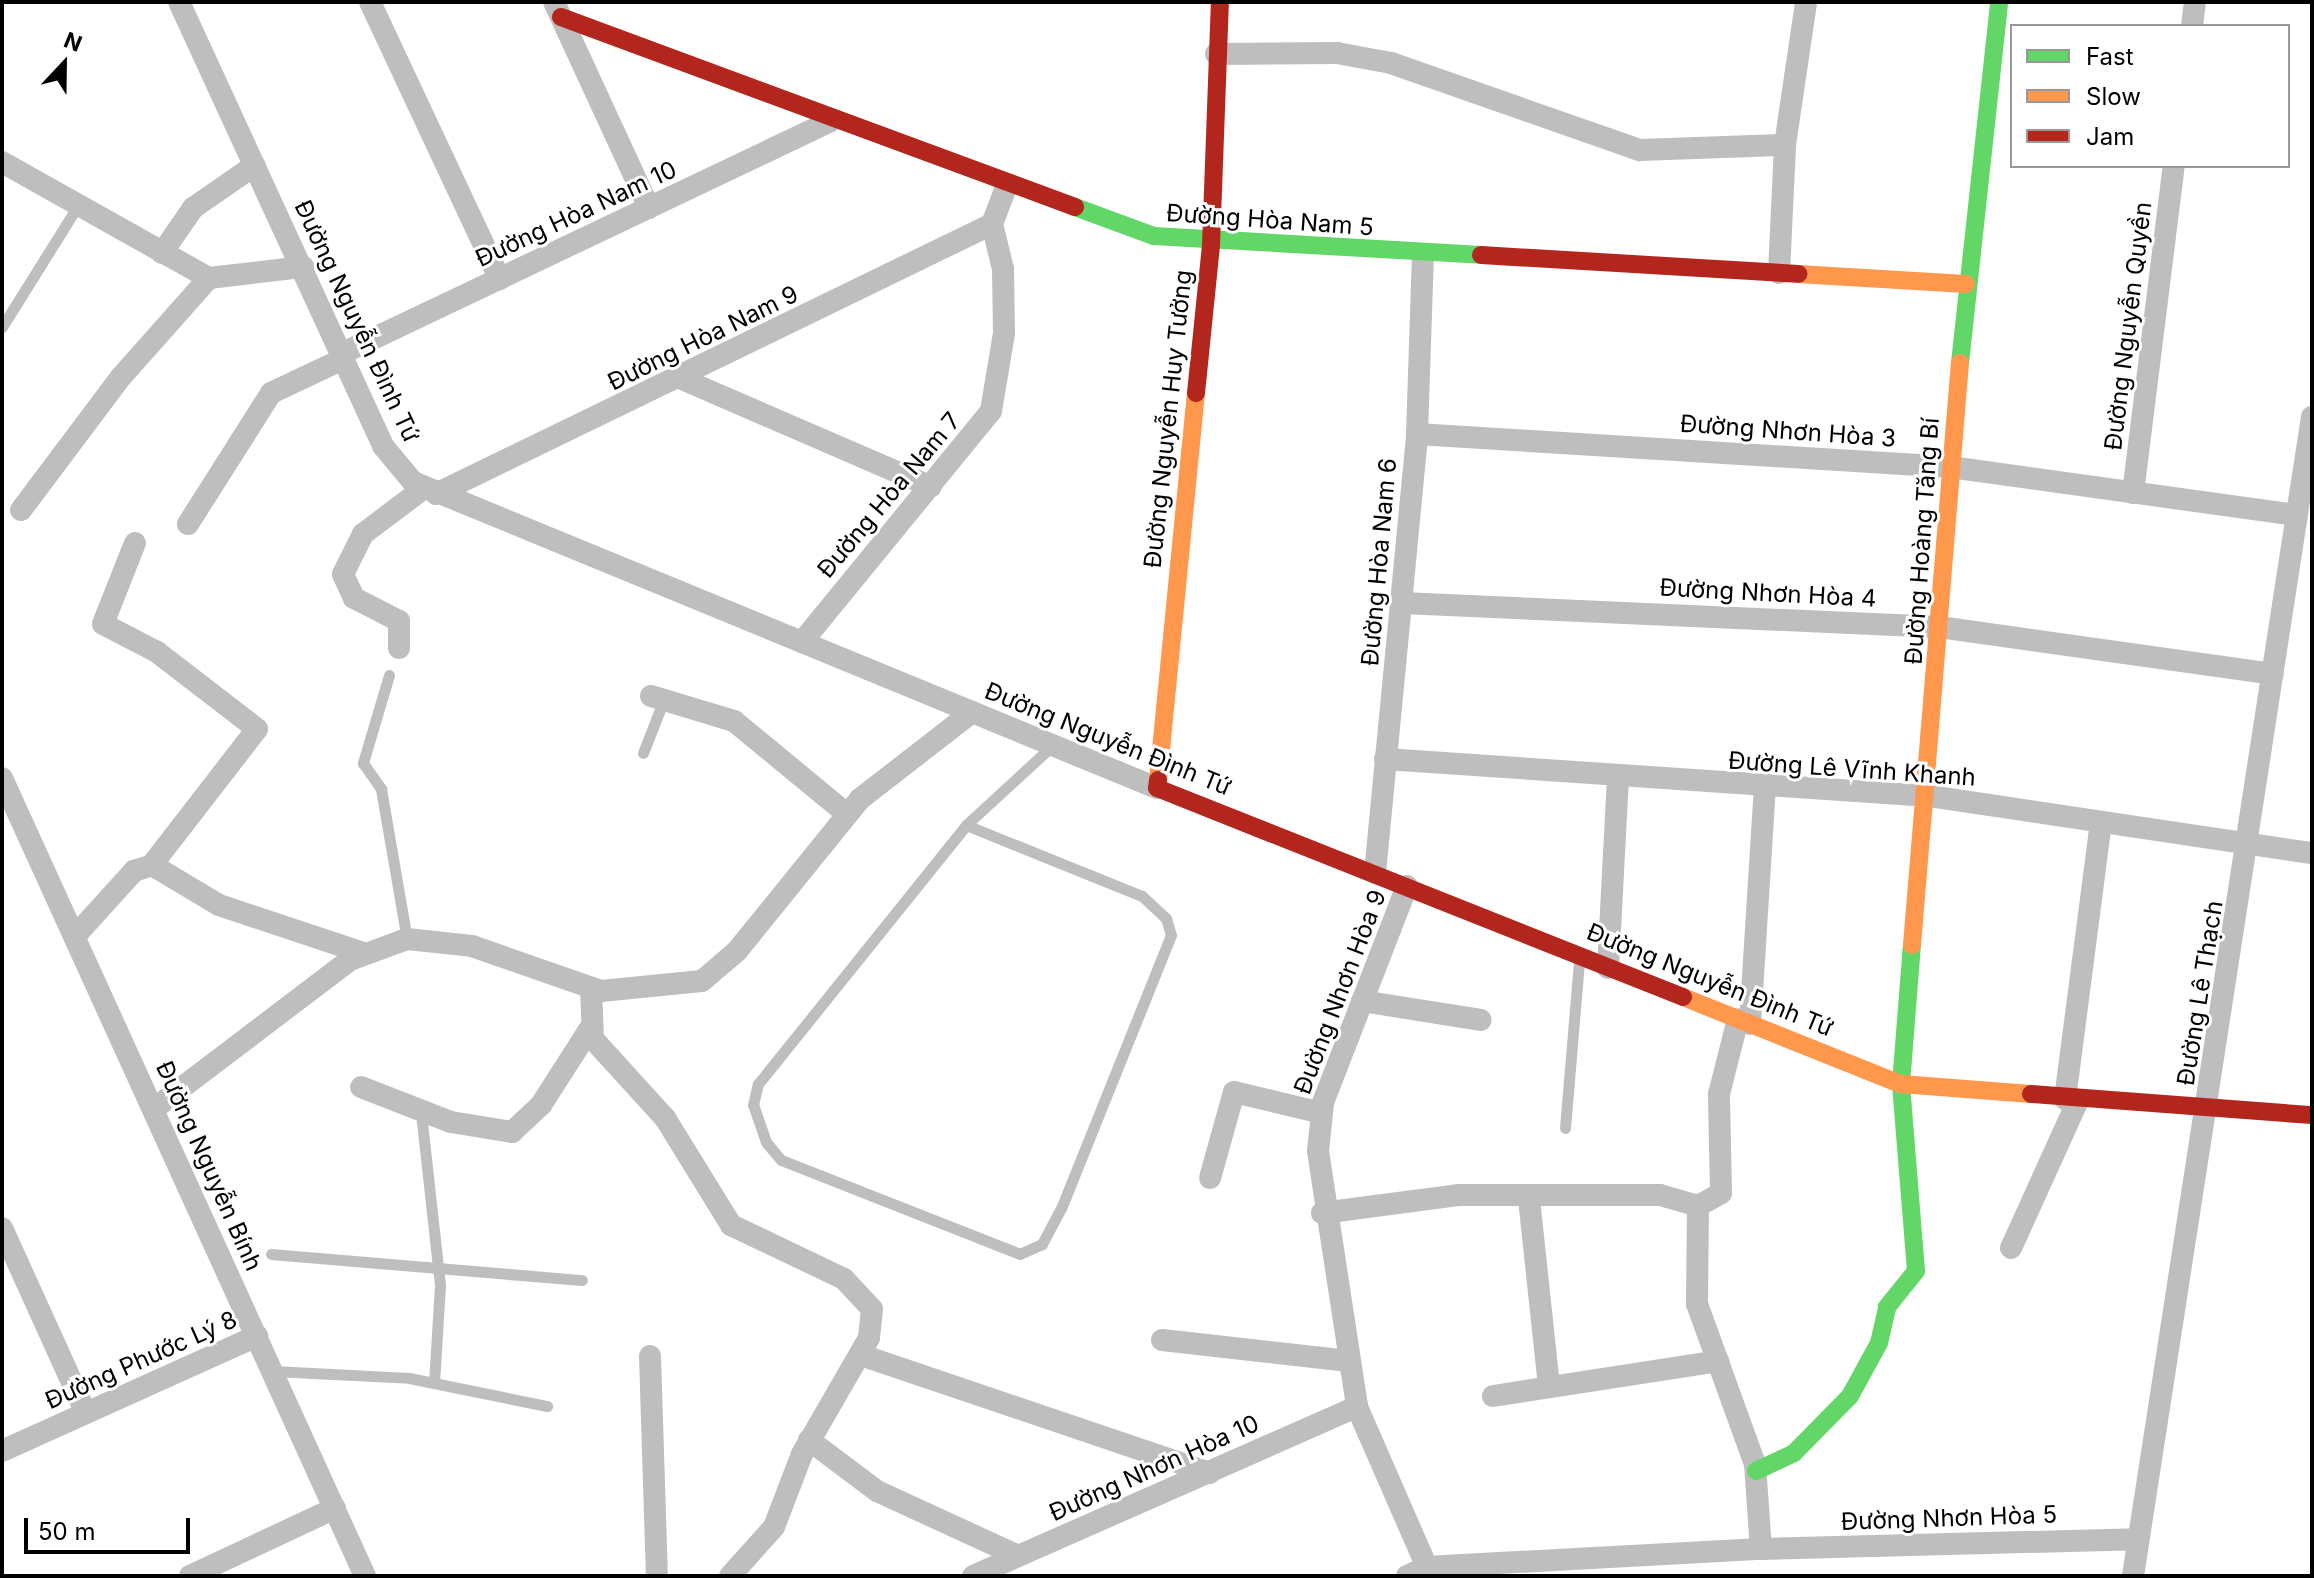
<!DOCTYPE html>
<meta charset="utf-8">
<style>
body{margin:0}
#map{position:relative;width:2314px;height:1578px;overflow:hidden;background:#fff;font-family:Inter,sans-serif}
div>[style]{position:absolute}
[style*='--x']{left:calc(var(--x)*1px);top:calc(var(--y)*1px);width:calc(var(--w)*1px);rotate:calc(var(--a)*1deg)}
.lane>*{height:11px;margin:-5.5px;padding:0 5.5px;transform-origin:5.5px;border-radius:5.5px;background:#bebebe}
.street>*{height:22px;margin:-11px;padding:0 11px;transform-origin:11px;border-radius:11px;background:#bebebe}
.fast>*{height:18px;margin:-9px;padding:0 9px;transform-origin:9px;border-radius:9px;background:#63d668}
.slow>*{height:18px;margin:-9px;padding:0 9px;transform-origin:9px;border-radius:9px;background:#ff974d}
.jam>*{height:18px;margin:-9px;padding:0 9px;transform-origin:9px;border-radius:9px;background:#b3261e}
span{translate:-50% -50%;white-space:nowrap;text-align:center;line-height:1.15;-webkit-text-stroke:6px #fff;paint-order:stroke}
.street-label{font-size:24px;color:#000}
.frame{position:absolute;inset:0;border:4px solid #000;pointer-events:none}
.legend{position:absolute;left:2010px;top:24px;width:280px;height:144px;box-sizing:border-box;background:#fff;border:2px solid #999;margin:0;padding:10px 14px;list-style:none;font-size:24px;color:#000}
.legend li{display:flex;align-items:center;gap:16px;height:40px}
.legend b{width:40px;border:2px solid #999}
.north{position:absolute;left:24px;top:24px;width:80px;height:80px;-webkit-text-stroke:6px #fff;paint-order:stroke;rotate:22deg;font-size:22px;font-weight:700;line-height:32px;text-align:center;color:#000}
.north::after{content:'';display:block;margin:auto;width:28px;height:36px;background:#000;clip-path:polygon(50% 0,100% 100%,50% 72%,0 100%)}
.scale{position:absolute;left:24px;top:1518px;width:166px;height:36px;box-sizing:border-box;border:4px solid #000;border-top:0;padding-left:10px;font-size:24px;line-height:28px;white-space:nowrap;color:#000;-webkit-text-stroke:6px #fff;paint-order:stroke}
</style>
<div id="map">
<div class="lane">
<div style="--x:2;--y:327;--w:142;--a:-58"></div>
<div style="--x:389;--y:675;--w:92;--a:106.5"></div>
<div style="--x:363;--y:763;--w:32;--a:55"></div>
<div style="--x:381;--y:789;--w:152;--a:80.2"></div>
<div style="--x:643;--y:753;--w:58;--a:-68.7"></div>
<div style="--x:966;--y:825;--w:190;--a:22"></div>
<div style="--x:1142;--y:896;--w:33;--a:43"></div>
<div style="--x:1166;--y:918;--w:18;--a:74"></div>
<div style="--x:1171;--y:935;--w:294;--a:111.9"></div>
<div style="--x:1061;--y:1208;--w:41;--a:117.8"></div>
<div style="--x:1042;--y:1244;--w:24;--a:156"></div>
<div style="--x:1020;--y:1254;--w:257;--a:-158.5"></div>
<div style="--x:781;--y:1160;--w:23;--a:-130"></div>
<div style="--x:766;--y:1142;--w:39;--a:-109"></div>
<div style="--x:753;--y:1105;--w:22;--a:-77"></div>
<div style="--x:758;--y:1084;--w:332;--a:-51.2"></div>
<div style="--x:966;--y:825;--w:118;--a:-42.6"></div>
<div style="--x:421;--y:1113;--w:173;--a:83.7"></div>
<div style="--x:440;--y:1285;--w:97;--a:93.5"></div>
<div style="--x:1565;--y:1128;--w:169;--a:-85.2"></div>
<div style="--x:271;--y:1254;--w:312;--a:4.8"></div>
<div style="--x:273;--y:1371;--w:136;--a:2.9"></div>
<div style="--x:409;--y:1378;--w:141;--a:11.5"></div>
</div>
<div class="street">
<div style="--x:179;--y:2;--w:489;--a:65.3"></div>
<div style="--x:383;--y:446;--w:47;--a:50.2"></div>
<div style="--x:413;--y:482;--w:804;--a:22.36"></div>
<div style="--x:370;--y:2;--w:306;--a:64.9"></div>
<div style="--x:554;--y:2;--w:227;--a:65.2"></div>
<div style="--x:2192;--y:26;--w:24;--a:-83"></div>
<div style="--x:1216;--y:54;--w:121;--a:-0.5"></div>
<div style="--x:1337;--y:53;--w:55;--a:10.5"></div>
<div style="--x:1391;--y:63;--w:264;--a:19.3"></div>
<div style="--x:1640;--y:150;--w:145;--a:-2"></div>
<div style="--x:2;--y:162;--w:237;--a:29.3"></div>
<div style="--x:209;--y:278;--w:95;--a:-6.7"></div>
<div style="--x:162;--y:253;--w:55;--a:-55.4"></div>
<div style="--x:193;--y:208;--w:75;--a:-34.7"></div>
<div style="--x:1779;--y:273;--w:128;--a:-87.3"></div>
<div style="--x:1785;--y:145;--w:145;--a:-81.6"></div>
<div style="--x:343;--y:353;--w:540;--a:-25.43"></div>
<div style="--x:682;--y:379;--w:271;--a:23.4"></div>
<div style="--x:1417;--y:434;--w:534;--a:3.54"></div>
<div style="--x:1950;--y:467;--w:349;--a:7.9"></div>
<div style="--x:2133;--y:493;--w:330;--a:-82.9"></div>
<div style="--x:436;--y:494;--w:618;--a:-25.9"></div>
<div style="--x:21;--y:510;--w:166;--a:-53.1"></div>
<div style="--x:121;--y:377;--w:132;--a:-48.4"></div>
<div style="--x:188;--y:524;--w:155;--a:-57.6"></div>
<div style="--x:271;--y:393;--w:82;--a:-25.3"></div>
<div style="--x:135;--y:543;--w:87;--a:111.6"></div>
<div style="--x:103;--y:624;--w:61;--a:27.4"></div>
<div style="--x:157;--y:652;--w:126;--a:37.6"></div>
<div style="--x:257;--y:729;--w:172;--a:127.7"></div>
<div style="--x:1402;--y:603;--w:538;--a:2.56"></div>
<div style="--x:1939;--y:627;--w:337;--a:8"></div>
<div style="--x:802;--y:642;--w:298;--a:-50.7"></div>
<div style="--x:991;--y:411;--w:79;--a:-80.5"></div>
<div style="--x:1004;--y:333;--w:64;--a:-90.9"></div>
<div style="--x:1003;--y:269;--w:46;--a:-103.7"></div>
<div style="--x:992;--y:224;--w:40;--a:-69"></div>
<div style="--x:399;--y:648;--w:27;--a:-90"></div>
<div style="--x:399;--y:621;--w:51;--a:-152.9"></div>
<div style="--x:354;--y:598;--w:26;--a:-115"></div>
<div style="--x:343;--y:574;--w:45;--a:-63.4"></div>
<div style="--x:363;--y:534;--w:76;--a:-37"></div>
<div style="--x:651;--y:696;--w:87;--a:16.8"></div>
<div style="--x:734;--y:721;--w:146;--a:39.5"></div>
<div style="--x:1385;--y:759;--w:545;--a:3.89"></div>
<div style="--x:1929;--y:796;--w:387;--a:8.5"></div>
<div style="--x:2;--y:778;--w:877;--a:65.54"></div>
<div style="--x:1375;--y:873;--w:441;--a:-84.5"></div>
<div style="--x:1417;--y:434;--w:179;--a:-88.1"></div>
<div style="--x:1407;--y:886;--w:233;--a:111.2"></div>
<div style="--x:1323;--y:1103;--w:48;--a:95.9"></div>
<div style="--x:1318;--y:1151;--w:259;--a:81.3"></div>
<div style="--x:1357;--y:1407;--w:184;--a:66.4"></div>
<div style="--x:75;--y:936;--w:88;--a:-47.8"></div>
<div style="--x:134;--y:871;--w:19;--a:-18"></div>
<div style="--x:152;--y:865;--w:78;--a:30.8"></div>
<div style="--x:219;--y:905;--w:152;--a:18.4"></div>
<div style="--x:1608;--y:968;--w:190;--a:-87"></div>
<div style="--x:591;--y:988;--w:51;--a:87.8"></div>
<div style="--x:593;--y:1039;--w:107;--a:47.7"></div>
<div style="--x:665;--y:1118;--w:126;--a:58.3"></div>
<div style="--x:731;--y:1225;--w:125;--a:25.5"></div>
<div style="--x:844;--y:1279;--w:41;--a:47"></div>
<div style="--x:872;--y:1309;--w:29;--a:96"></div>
<div style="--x:869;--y:1338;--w:134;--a:120"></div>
<div style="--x:802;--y:1454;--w:78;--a:111"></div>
<div style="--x:774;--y:1527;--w:66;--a:131.9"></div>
<div style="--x:1362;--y:1001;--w:120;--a:9.1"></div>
<div style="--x:1750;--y:1024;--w:236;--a:-86.4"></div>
<div style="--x:361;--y:1087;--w:97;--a:21.3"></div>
<div style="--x:451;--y:1122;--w:62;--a:9.3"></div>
<div style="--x:512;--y:1132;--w:40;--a:-43"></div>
<div style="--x:541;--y:1105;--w:89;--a:-57.4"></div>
<div style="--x:2065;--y:1099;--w:278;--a:-82.6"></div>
<div style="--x:155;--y:1108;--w:245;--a:-37.2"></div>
<div style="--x:350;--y:960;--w:61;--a:-20.2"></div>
<div style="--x:407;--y:939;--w:65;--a:6.1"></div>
<div style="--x:472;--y:946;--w:137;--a:19.2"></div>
<div style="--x:601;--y:991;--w:101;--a:-5.7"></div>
<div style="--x:702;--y:981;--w:46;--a:-40.6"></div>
<div style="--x:737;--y:951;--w:196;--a:-51"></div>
<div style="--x:860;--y:799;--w:142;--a:-37.8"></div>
<div style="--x:1210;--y:1178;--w:89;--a:-74.4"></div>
<div style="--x:1234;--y:1092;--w:90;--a:13.4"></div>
<div style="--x:1529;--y:1199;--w:189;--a:83.9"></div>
<div style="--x:1698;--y:1206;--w:98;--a:90.6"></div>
<div style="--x:1697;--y:1304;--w:170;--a:70.1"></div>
<div style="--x:1755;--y:1464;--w:85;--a:86"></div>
<div style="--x:1698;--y:1206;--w:26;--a:-29"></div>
<div style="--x:1721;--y:1193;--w:99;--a:-91.2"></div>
<div style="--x:1719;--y:1094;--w:77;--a:-75.8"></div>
<div style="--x:1322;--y:1213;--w:137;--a:-7.5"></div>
<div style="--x:1458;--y:1195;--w:202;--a:0"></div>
<div style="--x:1660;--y:1195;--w:40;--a:16"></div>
<div style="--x:2;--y:1228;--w:203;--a:65.6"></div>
<div style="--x:2011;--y:1248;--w:162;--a:-65.6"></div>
<div style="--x:1162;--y:1340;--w:188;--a:6.4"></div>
<div style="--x:861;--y:1355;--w:368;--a:18.7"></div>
<div style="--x:650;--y:1356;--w:220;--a:88.2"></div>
<div style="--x:1493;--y:1396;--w:228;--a:-8.8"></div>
<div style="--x:809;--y:1440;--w:85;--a:36.9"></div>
<div style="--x:877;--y:1491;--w:155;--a:24.7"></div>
<div style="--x:2;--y:1451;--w:280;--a:-24.3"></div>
<div style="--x:190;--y:1576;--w:160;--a:-25.1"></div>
<div style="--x:973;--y:1576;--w:420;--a:-23.8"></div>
<div style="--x:1407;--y:1576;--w:21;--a:-25"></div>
<div style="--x:1426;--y:1567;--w:335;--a:-3.1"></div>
<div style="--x:1761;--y:1549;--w:376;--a:-1.5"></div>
<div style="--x:2133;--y:1576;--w:1173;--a:-81.22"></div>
</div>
<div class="fast">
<div style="--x:1075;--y:207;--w:84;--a:20.2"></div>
<div style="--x:1154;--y:236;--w:328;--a:3.3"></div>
<div style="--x:1960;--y:363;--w:363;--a:-83.8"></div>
<div style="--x:1756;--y:1471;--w:42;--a:-25.3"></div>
<div style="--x:1794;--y:1453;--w:80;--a:-45.5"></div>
<div style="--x:1850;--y:1396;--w:60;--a:-61.3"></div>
<div style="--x:1879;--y:1343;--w:37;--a:-77"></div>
<div style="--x:1887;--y:1307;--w:46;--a:-51.1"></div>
<div style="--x:1916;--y:1271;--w:188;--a:-94.6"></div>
<div style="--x:1901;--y:1084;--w:139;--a:-85.5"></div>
</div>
<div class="slow">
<div style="--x:1798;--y:274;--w:168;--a:3.4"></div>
<div style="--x:1158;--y:780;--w:389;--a:-84.4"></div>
<div style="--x:1912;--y:945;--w:584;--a:-85.29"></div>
<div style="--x:1683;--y:997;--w:235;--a:21.8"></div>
<div style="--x:1901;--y:1084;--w:130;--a:4.4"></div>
</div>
<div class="jam">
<div style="--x:561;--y:17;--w:548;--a:20.29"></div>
<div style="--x:1481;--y:255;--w:318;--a:3.4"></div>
<div style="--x:1196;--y:393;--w:149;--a:-84.2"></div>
<div style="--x:1211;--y:245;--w:243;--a:-87.9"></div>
<div style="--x:1158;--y:780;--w:8;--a:97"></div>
<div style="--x:1157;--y:788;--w:566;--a:21.67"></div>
<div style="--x:2031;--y:1094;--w:282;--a:4.3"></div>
</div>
<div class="street-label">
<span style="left:576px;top:214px;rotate:-25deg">Đường Hòa Nam 10</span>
<span style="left:1270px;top:220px;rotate:4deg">Đường Hòa Nam 5</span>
<span style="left:357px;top:321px;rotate:65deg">Đường Nguyễn Đình Tứ</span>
<span style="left:2128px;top:326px;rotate:-83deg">Đường Nguyễn Quyền</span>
<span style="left:703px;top:338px;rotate:-26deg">Đường Hòa Nam 9</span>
<span style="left:1168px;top:419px;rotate:-84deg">Đường Nguyễn Huy Tưởng</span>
<span style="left:1788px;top:431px;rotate:4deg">Đường Nhơn Hòa 3</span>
<span style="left:889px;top:495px;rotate:-50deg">Đường Hòa Nam 7</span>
<span style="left:1922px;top:541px;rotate:-86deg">Đường Hoàng Tăng Bí</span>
<span style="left:1379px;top:562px;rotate:-85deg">Đường Hòa Nam 6</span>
<span style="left:1768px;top:593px;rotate:3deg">Đường Nhơn Hòa 4</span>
<span style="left:1108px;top:739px;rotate:22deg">Đường Nguyễn Đình Tứ</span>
<span style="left:1852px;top:769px;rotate:4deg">Đường Lê Vĩnh Khanh</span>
<span style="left:1710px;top:980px;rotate:22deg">Đường Nguyễn Đình Tứ</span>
<span style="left:1340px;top:992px;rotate:-69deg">Đường Nhơn Hòa 9</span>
<span style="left:2200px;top:993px;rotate:-81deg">Đường Lê Thạch</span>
<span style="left:209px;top:1166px;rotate:66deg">Đường Nguyễn Bính</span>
<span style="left:141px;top:1360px;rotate:-24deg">Đường Phước Lý 8</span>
<span style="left:1154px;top:1468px;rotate:-24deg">Đường Nhơn Hòa 10</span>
<span style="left:1949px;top:1518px;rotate:-2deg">Đường Nhơn Hòa 5</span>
</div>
<div class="frame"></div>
<ul class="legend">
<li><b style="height:10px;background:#63d668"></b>Fast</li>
<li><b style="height:10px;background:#ff974d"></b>Slow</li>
<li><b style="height:10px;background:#b3261e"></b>Jam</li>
</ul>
<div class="north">N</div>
<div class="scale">50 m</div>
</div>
